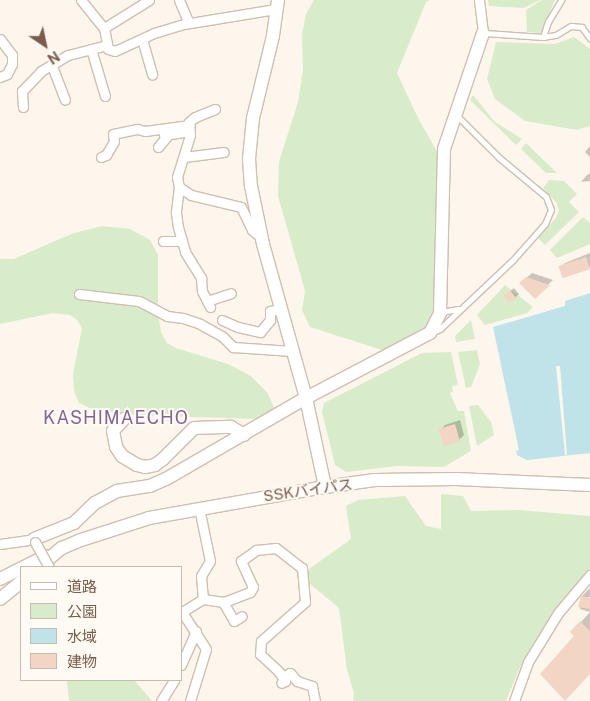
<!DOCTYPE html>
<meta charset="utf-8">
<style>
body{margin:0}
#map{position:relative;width:590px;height:701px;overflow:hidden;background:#fdf6ec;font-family:"Public Sans","Noto Sans JP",sans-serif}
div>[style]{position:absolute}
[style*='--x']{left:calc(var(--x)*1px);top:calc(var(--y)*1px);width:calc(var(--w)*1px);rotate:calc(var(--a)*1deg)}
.green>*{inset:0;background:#d8ecc9}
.water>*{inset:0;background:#bfe3e8}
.pier>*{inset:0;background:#fdf6ec}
.shadow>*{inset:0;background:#0003;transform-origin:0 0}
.building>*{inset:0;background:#f3d5c3;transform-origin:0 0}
.roads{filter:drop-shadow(1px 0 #d1beb0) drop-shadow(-1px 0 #d1beb0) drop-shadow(0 1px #d1beb0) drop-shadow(0 -1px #d1beb0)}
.lane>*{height:4.5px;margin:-2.25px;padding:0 2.25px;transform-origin:2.25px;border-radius:2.25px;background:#fff}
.street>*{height:9px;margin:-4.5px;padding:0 4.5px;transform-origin:4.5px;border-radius:4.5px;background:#fff}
.secondary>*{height:12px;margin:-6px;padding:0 6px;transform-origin:6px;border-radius:6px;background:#fff}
.bridges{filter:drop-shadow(1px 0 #d1beb0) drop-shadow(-1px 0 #d1beb0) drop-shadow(0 1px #d1beb0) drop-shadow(0 -1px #d1beb0)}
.street-bridge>*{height:9px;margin:-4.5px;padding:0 4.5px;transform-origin:4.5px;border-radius:4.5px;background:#fff}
span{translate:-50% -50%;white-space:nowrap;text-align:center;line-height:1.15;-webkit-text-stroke:4px #fffaf3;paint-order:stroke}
.street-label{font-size:15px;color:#7a5c4d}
.quarter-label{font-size:18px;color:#846695;letter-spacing:1px}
.legend{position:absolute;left:20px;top:566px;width:162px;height:115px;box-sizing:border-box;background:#fffaf3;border:1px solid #cabbb1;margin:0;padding:6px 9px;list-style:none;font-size:15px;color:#7a5c4d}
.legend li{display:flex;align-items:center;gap:10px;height:25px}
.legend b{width:25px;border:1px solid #cabbb1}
.north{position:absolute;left:20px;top:20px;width:50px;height:50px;-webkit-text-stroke:4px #fffaf3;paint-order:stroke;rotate:146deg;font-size:14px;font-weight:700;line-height:20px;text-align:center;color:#7a5c4d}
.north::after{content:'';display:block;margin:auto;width:18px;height:22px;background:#7a5c4d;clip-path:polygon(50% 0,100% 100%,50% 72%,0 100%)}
</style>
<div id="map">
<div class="green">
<div style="clip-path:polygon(314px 0,430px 0,426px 2px,397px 73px,418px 118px,438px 153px,437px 296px,433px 318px,424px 330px,385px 351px,310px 327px,302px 310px,305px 291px,278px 196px,279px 162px,298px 102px,303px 70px,302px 35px,306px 14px)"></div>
<div style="clip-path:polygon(488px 0,540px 0,524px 8px,489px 6px)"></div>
<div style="clip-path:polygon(542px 0,555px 0,541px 33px,527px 32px,526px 10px)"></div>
<div style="clip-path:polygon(574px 37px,590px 49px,590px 126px,577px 130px,525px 121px,495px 99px,487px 79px,496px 42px,555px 44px)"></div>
<div style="clip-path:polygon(473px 95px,495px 122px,522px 139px,516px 145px,470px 100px)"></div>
<div style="clip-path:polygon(526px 143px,557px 173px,546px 173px,521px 149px)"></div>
<div style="clip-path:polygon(549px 180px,564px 181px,577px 194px,569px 202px,579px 212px,545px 245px,538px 238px,556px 218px,559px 210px,556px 202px,543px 188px)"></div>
<div style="clip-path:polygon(583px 217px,590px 223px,590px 244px,557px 258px,550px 250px)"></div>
<div style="clip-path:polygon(102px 226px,130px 229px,150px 240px,158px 255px,158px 313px,161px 332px,167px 343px,176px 348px,228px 364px,251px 376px,267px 392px,275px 410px,273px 417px,256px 419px,134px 415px,94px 410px,79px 403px,74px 391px,73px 374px,82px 328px,77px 320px,70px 315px,53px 313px,0 324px,0 259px,14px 259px,71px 234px)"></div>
<div style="clip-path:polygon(505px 285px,533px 307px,527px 313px,485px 325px,477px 315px)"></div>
<div style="clip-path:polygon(471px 320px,475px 339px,456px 342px,455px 336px)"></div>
<div style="clip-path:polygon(477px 350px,480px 364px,471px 387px,466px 388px,458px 352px)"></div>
<div style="clip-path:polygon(451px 352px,458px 385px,452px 386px,453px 392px,450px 393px,458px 411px,464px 411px,471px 451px,444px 467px,397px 466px,346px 472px,335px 465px,322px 412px,324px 403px,422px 353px)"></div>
<div style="clip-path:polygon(478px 405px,491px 422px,494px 435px,477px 446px,469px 406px)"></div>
<div style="clip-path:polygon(441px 494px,463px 496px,471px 511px,519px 510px,590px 516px,590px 568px,563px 602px,520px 667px,506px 701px,353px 701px,354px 693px,347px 670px,339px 608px,309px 583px,309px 569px,351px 539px,346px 506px,358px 500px,405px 496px,426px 526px,441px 529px)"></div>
<div style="clip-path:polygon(67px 680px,134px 680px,152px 701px,69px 701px)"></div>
</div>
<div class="water">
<div style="clip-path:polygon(590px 293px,590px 453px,527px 460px,517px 455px,516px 451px,519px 450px,493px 327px,565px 306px,565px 301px)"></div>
</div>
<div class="pier">
<div style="clip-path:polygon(556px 366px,560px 366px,567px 455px,565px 455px)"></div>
</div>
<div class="shadow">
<div style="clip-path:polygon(590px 146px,590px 157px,585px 152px)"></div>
<div style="clip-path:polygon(590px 173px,590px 181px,581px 182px,586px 176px)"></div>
<div style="clip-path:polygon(590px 253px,590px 267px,564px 277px,560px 268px,565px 263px)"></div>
<div style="clip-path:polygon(532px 273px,553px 280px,535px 297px,526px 278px)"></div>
<div style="left:514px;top:288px;width:8px;height:12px;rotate:50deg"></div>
<div style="clip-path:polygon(460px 420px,464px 435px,459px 440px,440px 430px,445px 425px)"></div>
<div style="clip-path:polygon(590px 588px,590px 597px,588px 597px,590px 612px,580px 609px,581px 597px)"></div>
<div style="clip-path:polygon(590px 612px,590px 673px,576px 636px,572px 632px)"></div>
</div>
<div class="building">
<div style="left:586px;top:257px;width:13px;height:29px;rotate:72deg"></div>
<div style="clip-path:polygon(526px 277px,550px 285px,535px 299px,519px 283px)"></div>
<div style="clip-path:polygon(510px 290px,516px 298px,510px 303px,503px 296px)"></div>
<div style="left:455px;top:424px;width:18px;height:17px;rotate:74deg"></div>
<div style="clip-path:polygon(581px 596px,590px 598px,590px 609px,578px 607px)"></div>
<div style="clip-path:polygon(580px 621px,590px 631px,590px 674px,565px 701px,540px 674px,574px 636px,570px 632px)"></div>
</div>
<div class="roads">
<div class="lane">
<div style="--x:485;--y:33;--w:58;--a:3.9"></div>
<div style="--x:543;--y:37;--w:13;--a:-9"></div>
<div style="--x:556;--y:35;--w:17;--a:-31"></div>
<div style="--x:571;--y:26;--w:11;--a:5"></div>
<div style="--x:582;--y:27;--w:14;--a:54"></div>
<div style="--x:543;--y:37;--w:16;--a:-72"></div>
<div style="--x:548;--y:22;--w:26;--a:-59"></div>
<div style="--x:441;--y:312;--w:17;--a:-10"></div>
<div style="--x:433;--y:332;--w:8;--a:-23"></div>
<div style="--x:440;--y:329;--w:100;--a:-43.4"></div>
<div style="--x:513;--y:260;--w:48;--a:-48.4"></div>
<div style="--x:545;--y:224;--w:15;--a:-67"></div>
<div style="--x:551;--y:210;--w:14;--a:-111"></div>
<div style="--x:546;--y:197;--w:61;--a:-140.3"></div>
<div style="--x:499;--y:158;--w:58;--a:-135"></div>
</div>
<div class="street">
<div style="--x:81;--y:0;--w:36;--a:51"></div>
<div style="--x:104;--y:28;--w:21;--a:79"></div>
<div style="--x:108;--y:49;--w:7;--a:16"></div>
<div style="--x:115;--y:51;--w:43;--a:-24.8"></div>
<div style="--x:154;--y:33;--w:31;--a:-17"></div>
<div style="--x:184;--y:24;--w:93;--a:-9.3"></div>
<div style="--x:179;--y:0;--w:25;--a:67"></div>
<div style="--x:479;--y:0;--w:33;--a:83"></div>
<div style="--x:104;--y:28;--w:53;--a:-31.9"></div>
<div style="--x:0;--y:39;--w:20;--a:53"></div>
<div style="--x:12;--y:55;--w:9;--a:90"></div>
<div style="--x:12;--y:64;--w:11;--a:117"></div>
<div style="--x:7;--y:74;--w:8;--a:157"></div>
<div style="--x:142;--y:39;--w:37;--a:74"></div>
<div style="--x:91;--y:49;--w:49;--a:73.4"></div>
<div style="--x:52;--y:66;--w:36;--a:69"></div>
<div style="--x:23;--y:107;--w:16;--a:-94"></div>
<div style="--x:22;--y:91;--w:28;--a:-46"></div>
<div style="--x:41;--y:71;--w:31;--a:-31"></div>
<div style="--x:68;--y:55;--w:40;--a:-14.4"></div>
<div style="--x:215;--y:109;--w:22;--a:158"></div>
<div style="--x:195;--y:117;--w:8;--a:140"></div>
<div style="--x:189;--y:122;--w:13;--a:86"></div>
<div style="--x:190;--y:135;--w:44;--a:107.2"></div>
<div style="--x:177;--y:177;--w:10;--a:79"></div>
<div style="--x:179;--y:187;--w:14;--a:34"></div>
<div style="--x:191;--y:195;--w:51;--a:13.5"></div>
<div style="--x:241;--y:207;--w:25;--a:64"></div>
<div style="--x:252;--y:230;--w:13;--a:39"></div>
<div style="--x:164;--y:135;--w:26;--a:-9"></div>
<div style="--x:158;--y:147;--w:17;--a:-50"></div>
<div style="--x:101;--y:157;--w:5;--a:-22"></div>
<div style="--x:106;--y:155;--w:16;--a:-60"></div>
<div style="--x:114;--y:141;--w:7;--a:-98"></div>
<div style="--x:113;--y:134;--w:25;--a:-12"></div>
<div style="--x:137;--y:129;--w:8;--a:14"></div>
<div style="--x:145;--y:131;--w:45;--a:-7.6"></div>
<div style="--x:184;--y:157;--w:40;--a:-7.1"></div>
<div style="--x:179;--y:187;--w:26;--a:97"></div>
<div style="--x:176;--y:213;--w:14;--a:82"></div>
<div style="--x:178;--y:227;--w:26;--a:74"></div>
<div style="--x:185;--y:252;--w:31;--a:58"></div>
<div style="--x:201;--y:278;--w:13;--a:86"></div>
<div style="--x:202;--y:291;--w:18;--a:63"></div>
<div style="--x:163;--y:241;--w:19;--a:0"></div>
<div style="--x:79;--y:294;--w:60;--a:6.7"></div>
<div style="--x:139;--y:301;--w:32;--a:28"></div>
<div style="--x:167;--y:316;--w:16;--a:7"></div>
<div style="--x:183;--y:318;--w:18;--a:19"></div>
<div style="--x:200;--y:324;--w:25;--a:29"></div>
<div style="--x:222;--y:336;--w:16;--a:45"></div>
<div style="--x:233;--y:347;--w:59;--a:3.9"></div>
<div style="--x:207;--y:301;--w:25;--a:-18"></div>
<div style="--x:222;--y:320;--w:17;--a:24"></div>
<div style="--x:238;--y:327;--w:23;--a:13"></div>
<div style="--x:260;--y:332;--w:16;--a:-50"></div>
<div style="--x:270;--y:320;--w:9;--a:-90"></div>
<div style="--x:270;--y:311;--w:11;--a:-10"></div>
<div style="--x:0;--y:544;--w:34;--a:-8"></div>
<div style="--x:34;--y:539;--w:3;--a:72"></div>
<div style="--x:203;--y:599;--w:21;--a:8"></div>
<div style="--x:224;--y:602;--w:28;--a:-21"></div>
<div style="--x:250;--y:592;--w:6;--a:-59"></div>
<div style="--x:253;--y:587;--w:29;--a:-115"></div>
<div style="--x:241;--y:561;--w:19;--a:-36"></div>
<div style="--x:256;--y:550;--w:20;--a:-6"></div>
<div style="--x:276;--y:548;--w:33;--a:38"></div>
<div style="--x:302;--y:568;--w:34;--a:85"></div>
<div style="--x:305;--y:602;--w:59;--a:138.4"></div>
<div style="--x:261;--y:641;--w:13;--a:94"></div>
<div style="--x:260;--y:654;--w:26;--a:43"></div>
<div style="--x:279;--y:672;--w:11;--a:56"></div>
<div style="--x:285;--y:681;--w:4;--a:153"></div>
<div style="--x:223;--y:602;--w:22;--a:60"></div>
<div style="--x:234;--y:621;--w:9;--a:-32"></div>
<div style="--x:181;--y:665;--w:37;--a:-66"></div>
<div style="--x:283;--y:677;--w:8;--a:-30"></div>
<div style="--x:290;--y:673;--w:11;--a:49"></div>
<div style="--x:297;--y:681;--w:16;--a:18"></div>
<div style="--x:312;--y:686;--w:15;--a:79"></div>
<div style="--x:161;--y:701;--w:25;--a:-58"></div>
<div style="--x:190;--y:701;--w:54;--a:-72.9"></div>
<div style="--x:206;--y:649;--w:44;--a:-123"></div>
<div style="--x:182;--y:612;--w:25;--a:-32"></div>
<div style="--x:203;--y:599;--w:23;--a:-95"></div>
<div style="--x:201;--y:576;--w:17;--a:-59"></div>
<div style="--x:210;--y:561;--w:54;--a:-101.7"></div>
<div style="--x:514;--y:701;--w:41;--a:-70.3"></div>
<div style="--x:528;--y:662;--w:57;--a:-58.5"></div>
<div style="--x:558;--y:613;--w:50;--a:-49.9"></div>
</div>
<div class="secondary">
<div style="--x:278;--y:0;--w:36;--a:98"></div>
<div style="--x:273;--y:36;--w:84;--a:103.7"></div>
<div style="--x:253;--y:118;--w:41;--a:95.6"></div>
<div style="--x:249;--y:159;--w:27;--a:86"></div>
<div style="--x:251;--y:186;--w:59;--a:78.3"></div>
<div style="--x:263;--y:244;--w:160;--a:74.4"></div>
<div style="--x:306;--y:398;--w:91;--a:77.9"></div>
<div style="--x:124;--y:419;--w:16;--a:133"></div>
<div style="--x:113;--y:431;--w:16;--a:79"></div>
<div style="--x:116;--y:447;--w:11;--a:56"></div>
<div style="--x:122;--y:456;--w:17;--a:31"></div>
<div style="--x:137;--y:465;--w:8;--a:14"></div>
<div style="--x:145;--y:467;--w:10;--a:-11"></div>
<div style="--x:155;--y:465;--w:10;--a:-37"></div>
<div style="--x:163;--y:459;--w:44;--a:-45"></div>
<div style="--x:194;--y:428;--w:37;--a:-2"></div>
<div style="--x:231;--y:427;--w:15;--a:32"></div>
<div style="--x:34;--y:539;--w:43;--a:-21.8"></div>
<div style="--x:74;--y:523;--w:29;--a:-44"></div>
<div style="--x:95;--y:503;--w:25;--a:-29"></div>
<div style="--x:117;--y:491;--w:33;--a:-9"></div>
<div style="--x:150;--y:486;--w:17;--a:-24"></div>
<div style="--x:166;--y:479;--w:162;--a:-30.1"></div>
<div style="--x:306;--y:398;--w:140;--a:-27.7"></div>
<div style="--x:430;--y:333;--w:22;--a:-63"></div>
<div style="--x:440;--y:313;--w:164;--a:-88.6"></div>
<div style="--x:444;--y:149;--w:122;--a:-71.4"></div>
<div style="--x:39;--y:567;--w:30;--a:-40"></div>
<div style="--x:62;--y:548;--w:21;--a:-23"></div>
<div style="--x:81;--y:540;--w:71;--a:-17.9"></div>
<div style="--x:149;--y:518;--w:179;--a:-10"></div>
<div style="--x:325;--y:487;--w:50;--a:-8"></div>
<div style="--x:375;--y:480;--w:81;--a:-0.7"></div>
<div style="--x:456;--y:479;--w:134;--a:2.6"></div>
<div style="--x:0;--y:579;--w:51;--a:-26.6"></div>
<div style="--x:0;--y:599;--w:27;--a:-39"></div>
</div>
</div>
<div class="bridges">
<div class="street-bridge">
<div style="--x:35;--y:542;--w:29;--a:61"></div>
</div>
</div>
<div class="street-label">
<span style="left:308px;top:490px;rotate:-8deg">SSKバイパス</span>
</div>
<div class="quarter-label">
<span style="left:116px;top:418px">KASHIMAECHO</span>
</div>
<ul class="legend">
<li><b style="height:6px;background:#fff"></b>道路</li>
<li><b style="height:14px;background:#d8ecc9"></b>公園</li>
<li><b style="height:14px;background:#bfe3e8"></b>水域</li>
<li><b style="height:14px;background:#f3d5c3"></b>建物</li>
</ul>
<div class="north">N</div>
</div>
